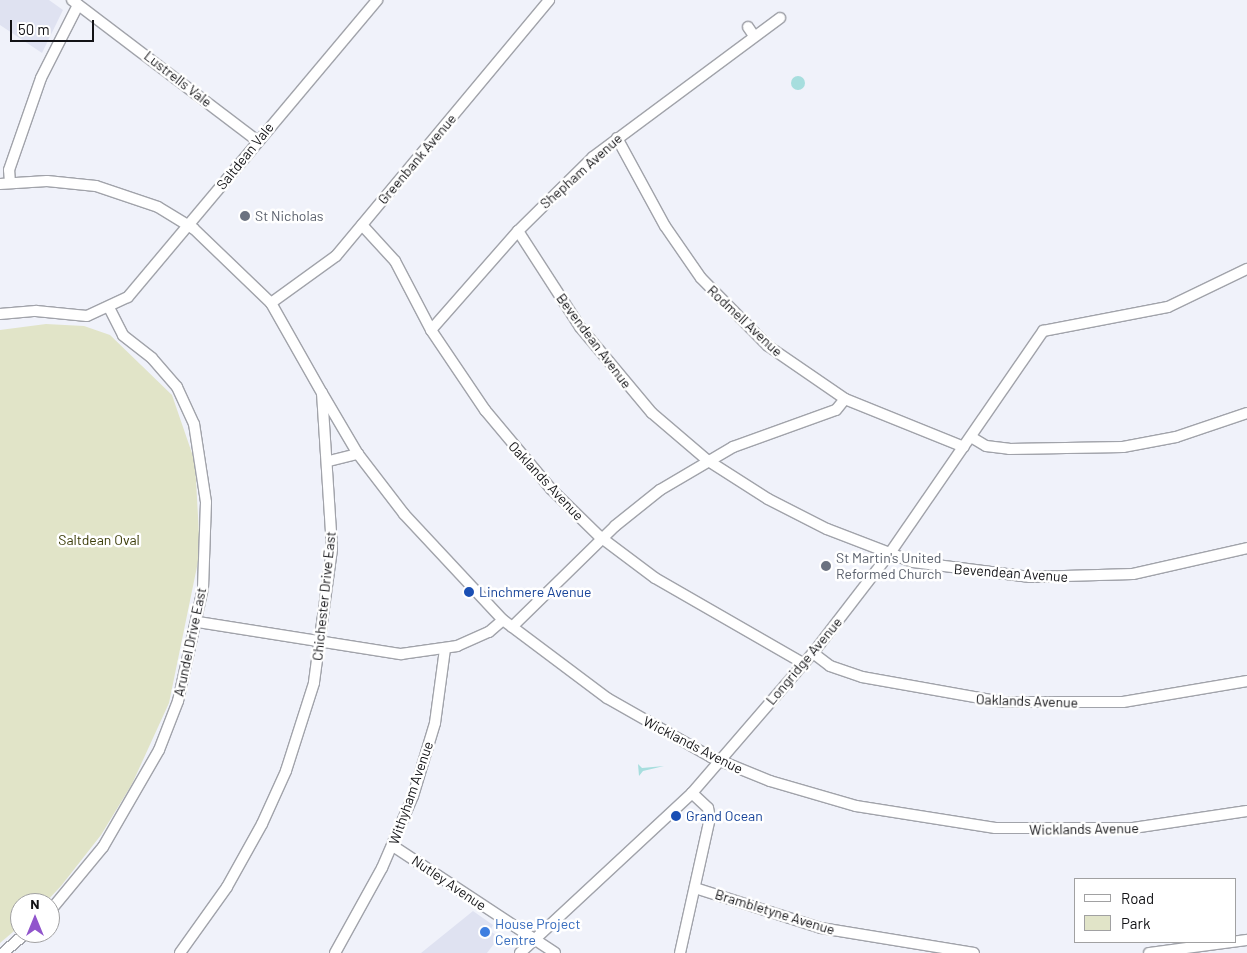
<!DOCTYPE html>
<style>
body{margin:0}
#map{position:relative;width:1247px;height:953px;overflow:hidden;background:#f0f2fa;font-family:Barlow,sans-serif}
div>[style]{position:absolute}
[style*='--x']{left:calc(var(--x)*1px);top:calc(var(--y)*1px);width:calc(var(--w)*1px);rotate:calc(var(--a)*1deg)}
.built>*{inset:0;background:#dfe2f1}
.green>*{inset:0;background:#e1e4c8}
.water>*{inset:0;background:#a7dede}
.round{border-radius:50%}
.roads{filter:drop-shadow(1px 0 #a1a3aa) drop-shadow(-1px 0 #a1a3aa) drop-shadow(0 1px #a1a3aa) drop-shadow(0 -1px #a1a3aa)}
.minor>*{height:10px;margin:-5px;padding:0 5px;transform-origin:5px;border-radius:5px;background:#fff}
.dots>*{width:14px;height:14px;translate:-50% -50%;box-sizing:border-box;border:2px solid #fff;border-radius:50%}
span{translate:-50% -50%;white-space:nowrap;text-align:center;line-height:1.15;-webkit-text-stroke:5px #fff;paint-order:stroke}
.street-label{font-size:14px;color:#131316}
.worship-label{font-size:14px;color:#5b616d}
.left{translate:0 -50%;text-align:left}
.park-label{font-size:14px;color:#3c3d0a}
.transit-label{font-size:14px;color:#164399}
.shop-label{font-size:14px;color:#366cbe}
.legend{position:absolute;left:1074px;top:878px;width:162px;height:65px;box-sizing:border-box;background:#fff;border:1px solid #a1a1a2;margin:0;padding:6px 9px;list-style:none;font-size:15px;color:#131316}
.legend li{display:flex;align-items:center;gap:10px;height:25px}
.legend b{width:25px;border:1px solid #a1a1a2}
.north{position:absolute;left:10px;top:893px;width:50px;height:50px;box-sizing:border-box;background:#fff;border:1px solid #a1a1a2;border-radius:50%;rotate:0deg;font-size:14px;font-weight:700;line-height:20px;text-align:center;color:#131316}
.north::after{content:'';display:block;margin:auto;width:18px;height:22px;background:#9155cc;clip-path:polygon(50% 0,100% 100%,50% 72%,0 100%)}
.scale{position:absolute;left:10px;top:20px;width:84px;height:22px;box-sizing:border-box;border:2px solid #131316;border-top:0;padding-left:6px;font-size:15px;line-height:18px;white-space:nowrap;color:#131316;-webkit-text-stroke:4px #fff;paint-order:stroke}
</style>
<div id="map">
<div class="built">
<div style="clip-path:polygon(0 0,49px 0,63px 10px,42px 53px,0 25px)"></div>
<div style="clip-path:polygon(473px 911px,493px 925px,490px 931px,499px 937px,487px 953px,421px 953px)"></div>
</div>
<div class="green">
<div style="clip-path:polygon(46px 324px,84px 326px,110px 335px,172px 395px,195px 462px,200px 552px,169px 703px,132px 784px,101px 835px,61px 886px,45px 903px,20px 903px,20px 926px,0 943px,0 330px)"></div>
</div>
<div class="water">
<div class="round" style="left:791px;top:76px;width:14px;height:14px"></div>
<div style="clip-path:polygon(638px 764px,642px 768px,664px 766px,643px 771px,639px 776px)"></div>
</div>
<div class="roads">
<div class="minor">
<div style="--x:72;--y:0;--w:233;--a:37.2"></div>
<div style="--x:748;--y:27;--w:11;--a:56"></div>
<div style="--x:617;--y:138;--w:100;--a:61.4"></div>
<div style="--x:665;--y:226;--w:63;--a:55.3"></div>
<div style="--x:701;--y:278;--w:95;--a:45.4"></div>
<div style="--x:768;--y:346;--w:93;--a:34.5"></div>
<div style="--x:845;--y:399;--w:128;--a:22"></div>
<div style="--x:10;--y:183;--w:13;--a:-94"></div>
<div style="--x:9;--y:170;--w:97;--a:-70.8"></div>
<div style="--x:41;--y:78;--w:82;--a:-63.1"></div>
<div style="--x:0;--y:184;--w:47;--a:-3.7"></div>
<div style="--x:47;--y:181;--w:49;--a:5.8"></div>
<div style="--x:96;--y:186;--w:65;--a:18.7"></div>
<div style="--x:158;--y:207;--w:42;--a:31.4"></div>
<div style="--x:194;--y:229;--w:107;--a:43.9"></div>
<div style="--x:271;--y:303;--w:103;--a:60.5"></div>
<div style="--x:322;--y:393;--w:156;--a:86.3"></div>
<div style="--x:332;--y:549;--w:135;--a:97.7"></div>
<div style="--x:314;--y:683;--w:92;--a:107.7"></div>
<div style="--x:286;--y:771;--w:58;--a:114.4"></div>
<div style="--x:262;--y:824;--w:72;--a:119.1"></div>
<div style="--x:227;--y:887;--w:81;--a:125.5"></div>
<div style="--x:362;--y:225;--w:49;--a:47.5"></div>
<div style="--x:395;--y:261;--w:78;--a:62.4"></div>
<div style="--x:431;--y:330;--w:97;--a:56"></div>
<div style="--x:485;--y:410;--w:103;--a:50.1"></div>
<div style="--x:551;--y:489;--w:67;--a:44.4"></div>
<div style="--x:599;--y:536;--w:70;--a:36.9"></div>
<div style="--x:655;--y:578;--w:171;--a:29.9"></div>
<div style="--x:518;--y:231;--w:114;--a:57.1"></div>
<div style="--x:580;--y:327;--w:112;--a:50.1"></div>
<div style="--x:652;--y:413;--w:72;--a:40.5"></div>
<div style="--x:707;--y:460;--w:72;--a:32.6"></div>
<div style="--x:768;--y:499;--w:66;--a:27"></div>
<div style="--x:827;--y:529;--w:92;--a:21"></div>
<div style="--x:913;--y:562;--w:118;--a:7.3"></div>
<div style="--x:1030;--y:577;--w:103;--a:-1.7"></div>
<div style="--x:1133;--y:574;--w:117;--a:-12.8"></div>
<div style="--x:271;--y:303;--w:80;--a:-35.9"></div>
<div style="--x:336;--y:256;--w:333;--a:-50.2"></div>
<div style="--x:0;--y:314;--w:36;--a:-5"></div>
<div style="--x:36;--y:311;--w:51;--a:5.6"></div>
<div style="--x:87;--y:316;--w:45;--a:-24.9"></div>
<div style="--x:128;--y:297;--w:388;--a:-50"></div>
<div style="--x:431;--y:330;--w:132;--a:-48.7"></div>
<div style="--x:518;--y:231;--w:105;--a:-44.6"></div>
<div style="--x:593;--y:157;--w:233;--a:-36.6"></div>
<div style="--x:322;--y:393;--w:71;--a:59.5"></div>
<div style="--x:358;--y:454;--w:76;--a:52.5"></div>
<div style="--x:404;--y:514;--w:145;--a:47"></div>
<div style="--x:503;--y:620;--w:130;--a:36.9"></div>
<div style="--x:607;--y:698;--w:120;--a:29.6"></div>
<div style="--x:711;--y:757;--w:64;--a:22.1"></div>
<div style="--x:770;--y:781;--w:90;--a:16.2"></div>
<div style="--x:856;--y:806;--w:141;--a:9"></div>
<div style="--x:995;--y:828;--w:138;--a:0"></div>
<div style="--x:1133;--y:828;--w:115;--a:-8.5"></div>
<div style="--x:971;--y:437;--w:17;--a:31"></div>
<div style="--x:986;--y:446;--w:23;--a:7"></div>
<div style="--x:1009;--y:449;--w:114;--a:-1"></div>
<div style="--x:1123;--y:447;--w:54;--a:-10.7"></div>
<div style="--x:1176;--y:437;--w:75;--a:-18.7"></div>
<div style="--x:329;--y:461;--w:30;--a:-14"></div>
<div style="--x:198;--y:622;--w:206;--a:9"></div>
<div style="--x:401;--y:654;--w:57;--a:-8.1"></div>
<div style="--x:457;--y:646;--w:35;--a:-24"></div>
<div style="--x:489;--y:632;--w:18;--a:-41"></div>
<div style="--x:512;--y:627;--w:144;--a:-44.4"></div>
<div style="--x:615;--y:526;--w:58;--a:-38.7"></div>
<div style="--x:660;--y:490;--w:85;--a:-30.5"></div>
<div style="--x:733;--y:447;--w:109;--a:-19.8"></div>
<div style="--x:836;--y:410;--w:14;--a:-51"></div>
<div style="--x:813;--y:653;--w:21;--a:37"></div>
<div style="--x:830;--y:666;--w:34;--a:19"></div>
<div style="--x:862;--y:677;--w:142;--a:10.1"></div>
<div style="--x:1002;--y:702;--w:121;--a:0"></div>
<div style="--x:1123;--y:702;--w:126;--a:-9.6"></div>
<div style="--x:393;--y:846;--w:194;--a:33.4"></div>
<div style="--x:695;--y:888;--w:132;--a:17.6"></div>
<div style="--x:821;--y:928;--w:155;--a:9.3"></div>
<div style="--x:50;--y:911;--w:83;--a:-50.4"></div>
<div style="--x:103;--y:847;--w:112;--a:-60"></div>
<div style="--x:159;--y:750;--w:53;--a:-68.8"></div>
<div style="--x:178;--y:701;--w:116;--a:-77.5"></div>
<div style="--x:203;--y:588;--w:86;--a:-88"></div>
<div style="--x:206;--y:502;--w:79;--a:-98.7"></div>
<div style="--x:194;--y:424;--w:41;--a:-114.7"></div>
<div style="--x:177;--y:387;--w:38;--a:-131"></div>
<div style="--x:152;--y:358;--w:37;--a:-142"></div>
<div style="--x:123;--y:335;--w:30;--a:-117"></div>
<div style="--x:3;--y:953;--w:30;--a:-41"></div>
<div style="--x:335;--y:953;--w:97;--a:-61.1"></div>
<div style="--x:382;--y:868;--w:78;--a:-66.7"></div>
<div style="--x:413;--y:796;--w:76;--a:-73.2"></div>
<div style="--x:435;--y:723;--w:75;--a:-82.3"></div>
<div style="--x:520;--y:953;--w:235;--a:-42.9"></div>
<div style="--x:692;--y:793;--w:185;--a:-49.2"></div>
<div style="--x:813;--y:653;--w:126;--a:-52.4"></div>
<div style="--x:890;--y:553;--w:270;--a:-55.4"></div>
<div style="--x:1043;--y:331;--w:127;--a:-10.9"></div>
<div style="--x:1168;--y:307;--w:88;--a:-25.7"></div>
<div style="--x:680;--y:953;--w:138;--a:-77.5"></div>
<div style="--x:710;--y:818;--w:10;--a:-101"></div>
<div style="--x:708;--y:808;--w:22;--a:-137"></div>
<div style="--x:1149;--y:953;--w:99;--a:-7.6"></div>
</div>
</div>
<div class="dots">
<div style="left:245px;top:216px;background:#6b7280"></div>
<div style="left:826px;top:566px;background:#6b7280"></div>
<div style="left:469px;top:592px;background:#1a4fb4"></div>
<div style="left:676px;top:816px;background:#1a4fb4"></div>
<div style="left:485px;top:932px;background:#3f7fe0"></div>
</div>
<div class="street-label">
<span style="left:178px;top:79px;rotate:38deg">Lustrells Vale</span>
<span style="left:245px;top:156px;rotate:-51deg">Saltdean Vale</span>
<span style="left:417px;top:159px;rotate:-50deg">Greenbank Avenue</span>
<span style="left:581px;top:171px;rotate:-42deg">Shepham Avenue</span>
<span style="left:745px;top:321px;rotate:43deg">Rodmell Avenue</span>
<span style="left:594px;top:341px;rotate:53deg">Bevendean Avenue</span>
<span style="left:546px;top:481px;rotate:47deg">Oaklands Avenue</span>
<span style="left:1011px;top:573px;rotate:4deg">Bevendean Avenue</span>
<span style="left:324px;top:596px;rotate:-84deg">Chichester Drive East</span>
<span style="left:190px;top:642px;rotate:-78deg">Arundel Drive East</span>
<span style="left:804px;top:661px;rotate:-50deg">Longridge Avenue</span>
<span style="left:1027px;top:701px;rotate:2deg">Oaklands Avenue</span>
<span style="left:693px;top:745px;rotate:27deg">Wicklands Avenue</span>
<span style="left:411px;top:793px;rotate:-71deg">Withyham Avenue</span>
<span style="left:1084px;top:829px;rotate:-1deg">Wicklands Avenue</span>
<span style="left:449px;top:883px;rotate:34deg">Nutley Avenue</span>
<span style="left:775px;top:912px;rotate:17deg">Brambletyne Avenue</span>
</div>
<div class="worship-label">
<span class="left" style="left:255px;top:216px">St Nicholas</span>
<span class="left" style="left:836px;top:566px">St Martin's United<br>Reformed Church</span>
</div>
<div class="park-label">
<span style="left:99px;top:540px">Saltdean Oval</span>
</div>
<div class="transit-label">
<span class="left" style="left:479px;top:592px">Linchmere Avenue</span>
<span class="left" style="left:686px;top:816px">Grand Ocean</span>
</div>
<div class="shop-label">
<span class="left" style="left:495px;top:932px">House Project<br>Centre</span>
</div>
<ul class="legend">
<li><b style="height:6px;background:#fff"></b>Road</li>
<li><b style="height:14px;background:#e1e4c8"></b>Park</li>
</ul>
<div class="north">N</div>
<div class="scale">50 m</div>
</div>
